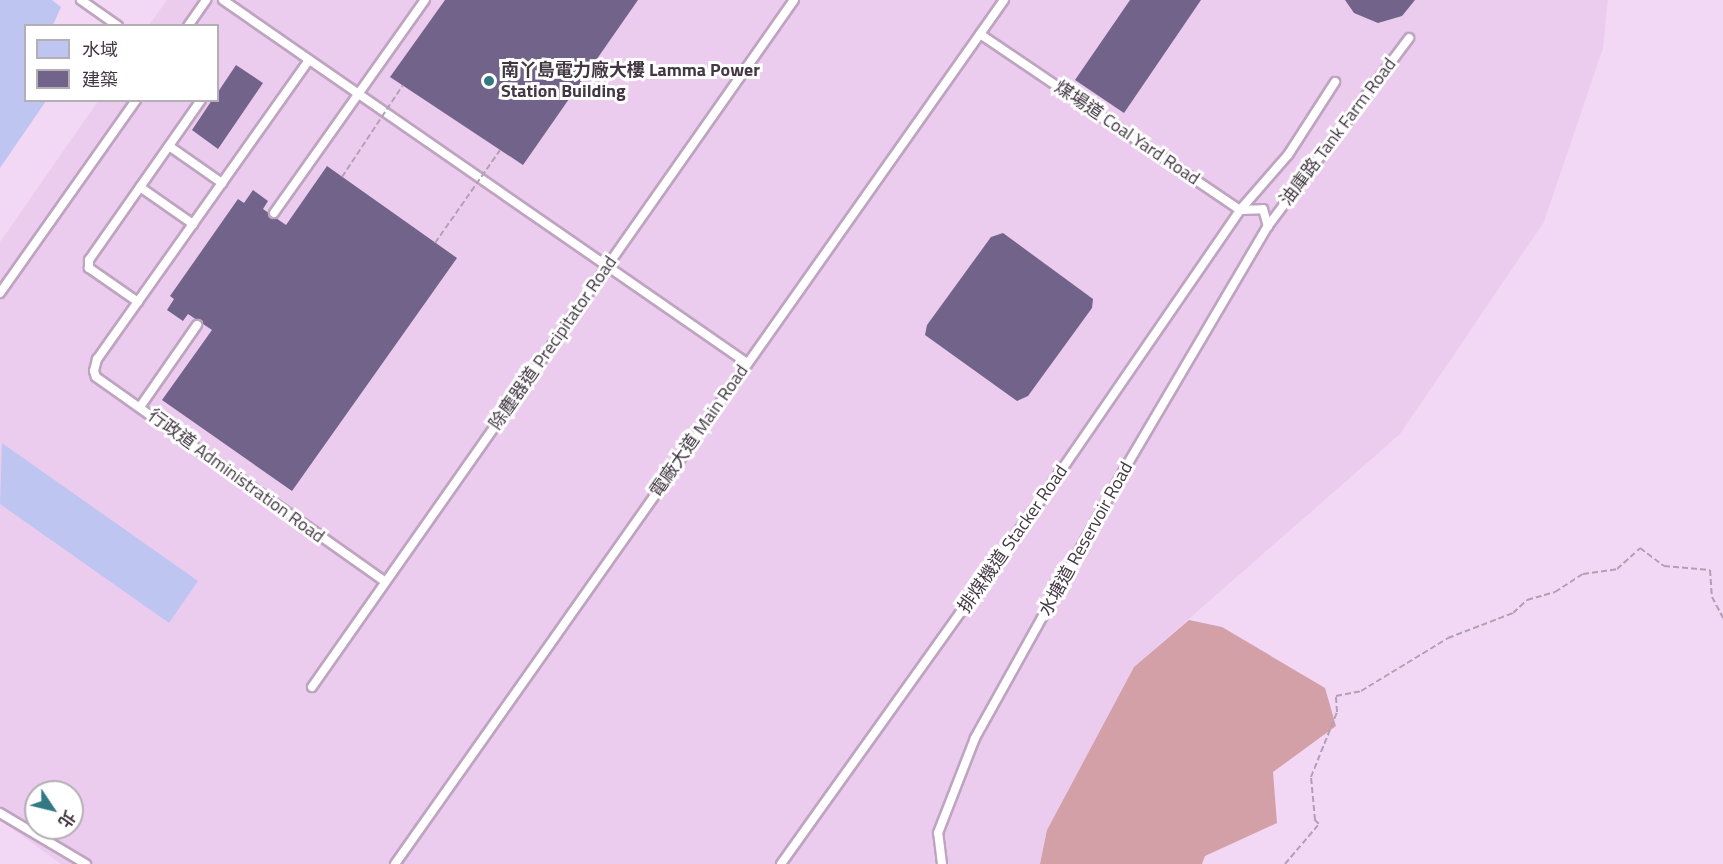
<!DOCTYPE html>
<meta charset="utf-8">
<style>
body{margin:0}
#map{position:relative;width:1723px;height:864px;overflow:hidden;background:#f2d8f4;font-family:"Titillium Web","Noto Sans TC",sans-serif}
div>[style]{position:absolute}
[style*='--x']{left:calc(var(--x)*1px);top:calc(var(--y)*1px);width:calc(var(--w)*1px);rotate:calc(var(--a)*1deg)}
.built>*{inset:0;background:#ecccee}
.forest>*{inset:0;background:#d3a0a8}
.water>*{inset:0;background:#bfc5f1}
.building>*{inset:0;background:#716389}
.path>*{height:2px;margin-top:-1px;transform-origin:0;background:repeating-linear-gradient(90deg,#b39fb5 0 6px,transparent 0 9px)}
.roads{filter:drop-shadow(2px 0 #bea4c0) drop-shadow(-2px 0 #bea4c0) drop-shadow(0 2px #bea4c0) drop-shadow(0 -2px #bea4c0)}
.lane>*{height:8px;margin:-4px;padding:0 4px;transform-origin:4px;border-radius:4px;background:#fff}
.path-bridge>*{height:2px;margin-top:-1px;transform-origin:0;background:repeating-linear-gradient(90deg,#b39fb5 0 6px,transparent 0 9px)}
.dots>*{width:16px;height:16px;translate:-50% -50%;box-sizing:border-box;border:3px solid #fff;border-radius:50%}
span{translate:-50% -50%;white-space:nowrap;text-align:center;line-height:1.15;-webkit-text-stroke:6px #fff;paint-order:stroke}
.poi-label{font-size:18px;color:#423743;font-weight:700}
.left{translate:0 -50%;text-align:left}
.street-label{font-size:18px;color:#423743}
.legend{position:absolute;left:24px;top:24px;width:195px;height:78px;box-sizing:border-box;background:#fff;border:2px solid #b3afb4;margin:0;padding:8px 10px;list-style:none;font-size:18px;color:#423743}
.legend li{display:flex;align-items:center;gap:12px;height:30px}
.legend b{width:30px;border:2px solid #b3afb4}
.north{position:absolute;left:24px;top:780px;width:60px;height:60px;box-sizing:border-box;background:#fff;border:2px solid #b3afb4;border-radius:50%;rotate:125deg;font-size:16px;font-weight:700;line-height:24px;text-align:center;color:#423743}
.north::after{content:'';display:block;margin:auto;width:21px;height:27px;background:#327885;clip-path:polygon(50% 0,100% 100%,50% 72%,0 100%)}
</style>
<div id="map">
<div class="built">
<div style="clip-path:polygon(evenodd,167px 0,1608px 0,1603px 48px,1544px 222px,1400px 434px,1134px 667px,1047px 830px,1040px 864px,61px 864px,0 820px,0 242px,98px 101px,218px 100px,218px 26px,149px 25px,167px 0,36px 792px,72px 792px,72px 828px,36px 828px,36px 792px)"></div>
</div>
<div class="forest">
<div style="clip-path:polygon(1189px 620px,1222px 627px,1325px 688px,1336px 726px,1273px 772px,1277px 823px,1205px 856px,1202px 864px,1040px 864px,1047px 830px,1134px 667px)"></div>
</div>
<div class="water">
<div style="clip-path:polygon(0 0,52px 0,61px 7px,53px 25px,26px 26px,26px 100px,46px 101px,0 168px)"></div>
<div style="clip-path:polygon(2px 443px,198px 581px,169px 623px,0 504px)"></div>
</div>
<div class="building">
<div style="clip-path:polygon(445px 0,638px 0,523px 165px,390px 77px)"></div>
<div style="clip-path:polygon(1130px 0,1201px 0,1124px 113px,1075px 80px)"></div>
<div style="clip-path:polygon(1345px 0,1415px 0,1402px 16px,1378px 23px,1354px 13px)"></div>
<div style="clip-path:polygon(236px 65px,263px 83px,218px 149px,192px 130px,212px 100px,218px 100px,218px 92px)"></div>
<div style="clip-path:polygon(327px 166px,457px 258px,292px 491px,162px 400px,212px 330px,188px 314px,183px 321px,167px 310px,174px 299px,170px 296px,238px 199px,244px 203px,253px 190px,268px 201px,263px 209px,286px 225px)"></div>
<div style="clip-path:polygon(1003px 233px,1093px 299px,1092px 308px,1028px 396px,1017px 401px,925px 335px,927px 325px,991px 237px)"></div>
</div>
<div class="path">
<div style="--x:1285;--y:864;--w:52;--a:-49.6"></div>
<div style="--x:1319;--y:824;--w:6;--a:-135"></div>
<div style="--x:1315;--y:820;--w:43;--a:-95.3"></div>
<div style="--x:1311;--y:777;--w:70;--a:-68.2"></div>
<div style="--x:1337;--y:712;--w:16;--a:-94"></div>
<div style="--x:1336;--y:696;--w:25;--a:-11"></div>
<div style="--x:1361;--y:691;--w:102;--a:-31.3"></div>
<div style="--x:1448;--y:638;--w:70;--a:-21"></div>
<div style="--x:1513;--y:613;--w:19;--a:-43"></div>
<div style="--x:1527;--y:600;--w:29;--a:-16"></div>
<div style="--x:1555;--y:592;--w:33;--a:-33"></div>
<div style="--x:1583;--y:574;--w:34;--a:-8"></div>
<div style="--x:1617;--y:569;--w:31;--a:-42"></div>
<div style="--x:1640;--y:548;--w:30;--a:37"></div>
<div style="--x:1664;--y:566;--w:46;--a:5"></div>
<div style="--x:1710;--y:570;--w:27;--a:86"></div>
<div style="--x:1712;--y:597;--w:24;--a:62"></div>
</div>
<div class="roads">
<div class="lane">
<div style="--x:81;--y:0;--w:45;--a:35.1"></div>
<div style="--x:223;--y:0;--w:637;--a:34.71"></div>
<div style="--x:188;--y:26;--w:32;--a:-55"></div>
<div style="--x:980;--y:34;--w:314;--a:34.1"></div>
<div style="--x:1240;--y:210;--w:23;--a:-2"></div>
<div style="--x:1263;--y:209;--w:18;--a:74"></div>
<div style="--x:309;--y:60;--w:367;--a:125.3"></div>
<div style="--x:97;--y:359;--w:12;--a:104"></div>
<div style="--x:94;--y:371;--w:6;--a:72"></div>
<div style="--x:96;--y:377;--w:354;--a:35.3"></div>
<div style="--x:169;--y:146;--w:65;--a:34.9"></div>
<div style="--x:140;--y:187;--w:65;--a:34.9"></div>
<div style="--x:274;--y:213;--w:261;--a:-54.7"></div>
<div style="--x:0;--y:293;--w:236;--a:-54.8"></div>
<div style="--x:138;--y:302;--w:60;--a:-145.2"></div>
<div style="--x:89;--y:268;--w:8;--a:-90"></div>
<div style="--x:89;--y:260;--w:195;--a:-55"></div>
<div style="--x:140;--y:407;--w:100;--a:-55.2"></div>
<div style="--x:312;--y:687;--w:839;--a:-54.95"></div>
<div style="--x:0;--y:813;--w:100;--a:30.7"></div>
<div style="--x:395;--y:864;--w:1057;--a:-54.82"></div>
<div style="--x:781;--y:864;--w:470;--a:-54.5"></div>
<div style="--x:1054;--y:481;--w:329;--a:-55.5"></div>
<div style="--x:1240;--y:210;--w:73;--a:-48.9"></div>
<div style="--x:1288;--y:155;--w:87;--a:-57.2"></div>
<div style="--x:942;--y:864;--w:31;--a:-97"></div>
<div style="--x:938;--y:833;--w:102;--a:-68.7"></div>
<div style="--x:975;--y:738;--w:312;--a:-60.9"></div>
<div style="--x:1127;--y:465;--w:277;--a:-59.5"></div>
<div style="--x:1268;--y:226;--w:235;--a:-53.1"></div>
</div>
</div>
<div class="path-bridge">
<div style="--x:342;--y:177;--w:110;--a:-56.5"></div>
<div style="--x:435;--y:243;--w:113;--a:-55"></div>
</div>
<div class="dots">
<div style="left:489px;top:81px;background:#327885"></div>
</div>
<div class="poi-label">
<span class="left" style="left:501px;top:81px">南丫島電力廠大樓 Lamma Power<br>Station Building</span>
</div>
<div class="street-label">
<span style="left:1338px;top:132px;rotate:-53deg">油庫路 Tank Farm Road</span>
<span style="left:1127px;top:133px;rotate:34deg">煤場道 Coal Yard Road</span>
<span style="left:553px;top:343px;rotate:-55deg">除塵器道 Precipitator Road</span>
<span style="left:699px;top:431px;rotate:-55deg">電廠大道 Main Road</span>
<span style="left:236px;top:476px;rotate:36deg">行政道 Administration Road</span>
<span style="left:1013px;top:539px;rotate:-55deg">排煤機道 Stacker Road</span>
<span style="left:1086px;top:539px;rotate:-61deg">水塘道 Reservoir Road</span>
</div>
<ul class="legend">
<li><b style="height:16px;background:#bfc5f1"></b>水域</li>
<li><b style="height:16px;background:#716389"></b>建築</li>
</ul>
<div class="north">北</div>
</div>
